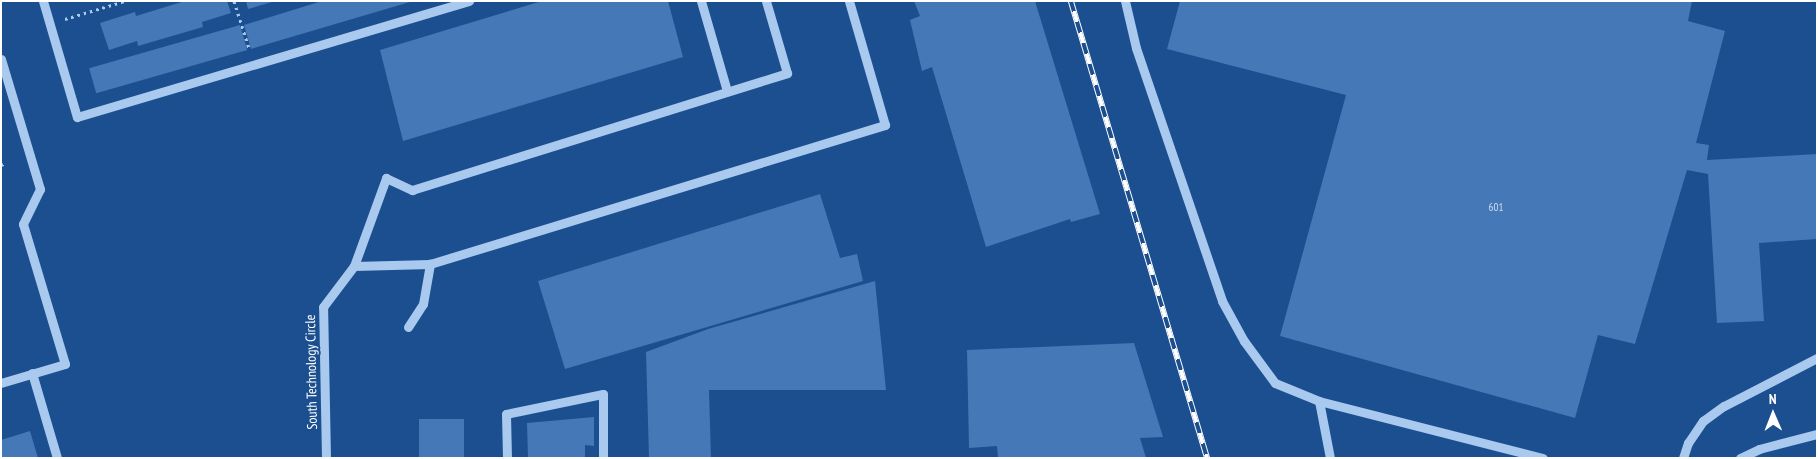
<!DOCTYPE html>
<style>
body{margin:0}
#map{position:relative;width:1818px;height:459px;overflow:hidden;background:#1b4f8f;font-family:"PT Sans Narrow",sans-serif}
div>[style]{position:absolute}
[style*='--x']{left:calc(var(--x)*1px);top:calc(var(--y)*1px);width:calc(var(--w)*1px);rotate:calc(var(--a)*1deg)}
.building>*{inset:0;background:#4478b7;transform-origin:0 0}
.path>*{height:3px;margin-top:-1.5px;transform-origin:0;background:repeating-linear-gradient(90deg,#a9c9ee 0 2.5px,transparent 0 6.5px)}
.minor>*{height:9px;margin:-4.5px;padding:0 4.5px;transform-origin:4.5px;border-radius:4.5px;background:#a9c9ee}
.rail>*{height:5.5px;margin-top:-2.75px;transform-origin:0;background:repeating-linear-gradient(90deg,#1b4f8f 0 11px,#fff 0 22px);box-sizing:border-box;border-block:1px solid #fff}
span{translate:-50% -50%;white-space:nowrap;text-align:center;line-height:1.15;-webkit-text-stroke:4px #1b4f8f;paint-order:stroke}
.number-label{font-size:11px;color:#d0dded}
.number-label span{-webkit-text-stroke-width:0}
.street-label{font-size:14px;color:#fff}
.frame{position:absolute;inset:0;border:2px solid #fff;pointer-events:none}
.north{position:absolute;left:1748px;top:389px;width:50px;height:50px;-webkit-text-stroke:4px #1b4f8f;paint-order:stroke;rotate:359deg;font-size:14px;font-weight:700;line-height:20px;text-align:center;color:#fff}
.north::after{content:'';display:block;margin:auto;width:18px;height:22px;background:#fff;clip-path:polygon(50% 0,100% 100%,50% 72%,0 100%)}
</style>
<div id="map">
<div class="building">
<div style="clip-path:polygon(185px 1px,227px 1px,231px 13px,202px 22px,203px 27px,138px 46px,137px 41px,109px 50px,100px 23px,135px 12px,136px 16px)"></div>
<div style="clip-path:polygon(246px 1px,272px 1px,272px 2px,248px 9px)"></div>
<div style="clip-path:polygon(322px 1px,410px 1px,410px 2px,251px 49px,244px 25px)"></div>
<div style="clip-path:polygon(542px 1px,668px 1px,683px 57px,403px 141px,380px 50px)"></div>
<div style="clip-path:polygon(914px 1px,1035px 1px,1100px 214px,1071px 222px,1070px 219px,986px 247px,932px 67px,922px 71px,910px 20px,920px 16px)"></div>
<div style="clip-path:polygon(1180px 1px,1692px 1px,1688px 21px,1725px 31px,1696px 143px,1709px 145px,1707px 160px,1817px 154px,1817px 239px,1759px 243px,1764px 321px,1717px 323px,1708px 174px,1687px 170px,1635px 344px,1598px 335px,1575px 418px,1280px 336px,1346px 95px,1167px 49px)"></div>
<div style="left:240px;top:25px;width:26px;height:157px;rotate:74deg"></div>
<div style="clip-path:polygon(820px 194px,840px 258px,857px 254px,863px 281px,565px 369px,538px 281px)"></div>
<div style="clip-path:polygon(875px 281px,886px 390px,709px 390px,711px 458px,649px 458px,646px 352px,708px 329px)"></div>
<div style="clip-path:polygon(1134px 343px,1163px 437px,1140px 438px,1146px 458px,998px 458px,997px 446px,969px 448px,967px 350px)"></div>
<div style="clip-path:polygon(594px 417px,594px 446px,585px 445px,585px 458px,528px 458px,527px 423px)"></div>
<div style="left:464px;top:419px;width:39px;height:45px;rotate:90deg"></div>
<div style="clip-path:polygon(30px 431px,38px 458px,1px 458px,1px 440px)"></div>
</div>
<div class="path">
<div style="--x:234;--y:1;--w:49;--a:72.3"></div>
<div style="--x:65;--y:19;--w:63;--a:-16.7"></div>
<div style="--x:1;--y:165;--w:6;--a:-18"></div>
</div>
<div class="minor">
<div style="--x:43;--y:1;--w:121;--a:73.7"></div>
<div style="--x:77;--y:117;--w:409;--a:-16.5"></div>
<div style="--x:701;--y:1;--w:94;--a:73.9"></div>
<div style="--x:1125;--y:1;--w:48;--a:76.8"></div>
<div style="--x:1136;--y:48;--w:267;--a:71.2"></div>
<div style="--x:1222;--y:301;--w:46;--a:61.2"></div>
<div style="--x:1244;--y:341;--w:52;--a:53.6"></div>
<div style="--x:1275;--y:383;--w:48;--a:22.2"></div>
<div style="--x:1;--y:59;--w:136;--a:73.3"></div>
<div style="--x:40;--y:189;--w:39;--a:116"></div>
<div style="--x:23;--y:224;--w:146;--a:73.3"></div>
<div style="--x:65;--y:364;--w:67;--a:163.5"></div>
<div style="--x:354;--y:266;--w:76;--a:-1.5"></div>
<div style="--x:430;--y:264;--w:476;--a:-17"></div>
<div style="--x:885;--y:125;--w:129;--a:-106.2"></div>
<div style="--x:408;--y:327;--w:27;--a:-57"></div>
<div style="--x:423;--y:304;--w:41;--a:-80.1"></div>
<div style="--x:32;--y:373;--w:89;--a:73.6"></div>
<div style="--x:326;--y:458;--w:151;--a:-91.1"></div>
<div style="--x:323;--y:307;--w:51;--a:-52.9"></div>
<div style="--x:354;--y:266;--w:94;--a:-70"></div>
<div style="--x:386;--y:178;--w:29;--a:25"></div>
<div style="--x:412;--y:190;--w:393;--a:-17.3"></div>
<div style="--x:787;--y:73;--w:75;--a:-106.3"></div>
<div style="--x:507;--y:458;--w:44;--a:-91.3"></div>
<div style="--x:506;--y:414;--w:99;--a:-11.7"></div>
<div style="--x:603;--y:394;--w:64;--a:90"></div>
<div style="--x:1330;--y:458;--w:58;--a:-100.9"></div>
<div style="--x:1319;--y:401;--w:231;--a:14.3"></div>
<div style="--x:1683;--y:458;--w:16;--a:-72"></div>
<div style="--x:1688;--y:443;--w:27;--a:-56"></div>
<div style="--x:1703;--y:421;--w:26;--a:-36"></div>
<div style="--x:1724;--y:406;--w:105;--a:-27.3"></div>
<div style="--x:1740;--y:458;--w:21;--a:-25"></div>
<div style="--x:1759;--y:449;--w:60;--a:-14.5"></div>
</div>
<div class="rail">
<div style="--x:1071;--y:1;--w:477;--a:73.4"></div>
</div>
<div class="number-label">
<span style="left:1496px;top:207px">601</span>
</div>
<div class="street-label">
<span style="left:311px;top:372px;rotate:-91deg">South Technology Circle</span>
</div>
<div class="frame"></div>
<div class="north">N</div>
</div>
